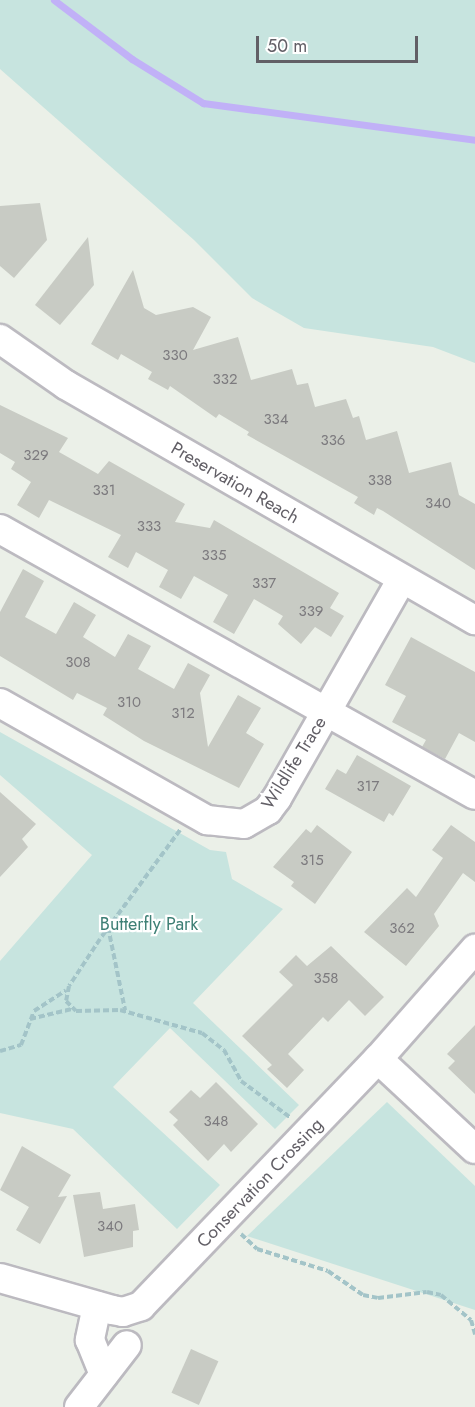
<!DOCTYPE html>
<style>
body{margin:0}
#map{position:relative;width:475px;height:1407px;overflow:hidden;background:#ebf0e8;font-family:Jost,sans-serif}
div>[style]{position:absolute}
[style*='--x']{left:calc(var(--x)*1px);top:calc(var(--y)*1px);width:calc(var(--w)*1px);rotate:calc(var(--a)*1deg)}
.green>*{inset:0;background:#c7e4df}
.stream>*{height:7px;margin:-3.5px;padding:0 3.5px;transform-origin:3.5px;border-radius:3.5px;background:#c1b1f7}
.building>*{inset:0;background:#c8cbc4;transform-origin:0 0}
.path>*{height:4px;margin-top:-2px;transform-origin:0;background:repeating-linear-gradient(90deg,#a3c4c8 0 6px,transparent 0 9px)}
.roads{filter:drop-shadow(2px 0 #bcbac0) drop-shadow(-2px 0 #bcbac0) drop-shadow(0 2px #bcbac0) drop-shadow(0 -2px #bcbac0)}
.minor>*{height:28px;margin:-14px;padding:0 14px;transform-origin:14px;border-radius:14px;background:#fff}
span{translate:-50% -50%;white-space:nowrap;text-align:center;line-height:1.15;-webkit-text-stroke:4.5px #fff;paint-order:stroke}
.number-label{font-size:15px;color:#7c7a7e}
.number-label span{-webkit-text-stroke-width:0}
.street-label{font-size:18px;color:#625f66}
.park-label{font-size:18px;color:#3e7f75}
.scale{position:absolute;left:256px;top:36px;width:162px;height:27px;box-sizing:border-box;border:3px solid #625f66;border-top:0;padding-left:8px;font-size:18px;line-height:21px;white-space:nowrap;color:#625f66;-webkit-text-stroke:4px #fff;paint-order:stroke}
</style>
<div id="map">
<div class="green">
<div style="clip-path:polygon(0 0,475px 0,475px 363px,433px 347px,304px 328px,252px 298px,194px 240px,0 69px)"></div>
<div style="clip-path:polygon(0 732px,210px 850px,226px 852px,232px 879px,283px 909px,193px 1003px,299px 1105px,275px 1129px,170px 1028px,113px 1087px,220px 1185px,177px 1229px,73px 1129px,0 1113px,0 961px,92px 855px,0 775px)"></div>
<div style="clip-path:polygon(387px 1102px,475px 1186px,475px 1310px,247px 1236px)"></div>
</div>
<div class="stream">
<div style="--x:54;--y:0;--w:98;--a:37.1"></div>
<div style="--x:132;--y:59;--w:84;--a:31.8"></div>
<div style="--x:203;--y:103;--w:275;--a:7.7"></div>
</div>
<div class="building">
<div style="clip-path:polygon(40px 203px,47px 240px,14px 278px,0 266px,0 206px)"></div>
<div style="clip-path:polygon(88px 237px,94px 285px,60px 325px,35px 305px)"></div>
<div style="clip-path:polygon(133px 270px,144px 308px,156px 315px,193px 307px,211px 317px,193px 350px,238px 337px,251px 380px,292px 369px,297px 385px,308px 383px,315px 407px,346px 399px,353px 418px,359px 416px,366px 440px,397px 431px,409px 473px,451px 462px,459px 495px,475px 504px,475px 570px,383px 511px,377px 508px,374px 515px,354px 503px,358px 497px,247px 435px,249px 432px,219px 414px,216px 418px,170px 386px,168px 390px,148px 379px,152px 372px,121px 354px,118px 360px,91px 344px)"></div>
<div style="clip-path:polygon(0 405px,68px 438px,59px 452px,98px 474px,109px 461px,185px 504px,175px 522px,210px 528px,214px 520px,339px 593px,330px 608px,344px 616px,331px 637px,315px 627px,301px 644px,278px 624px,283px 616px,254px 599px,234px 634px,213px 622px,228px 595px,194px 576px,181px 599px,159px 587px,168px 570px,136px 552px,128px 568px,108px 557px,121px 535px,49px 500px,39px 518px,17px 505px,31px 482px,11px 469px,15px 462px,0 453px)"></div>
<div style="clip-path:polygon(23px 569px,44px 581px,25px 617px,56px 634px,74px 602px,96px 615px,83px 637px,115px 657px,128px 634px,151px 646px,138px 669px,174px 689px,188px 663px,210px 675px,200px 693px,208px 747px,238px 695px,261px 708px,246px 733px,264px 744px,239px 788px,144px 741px,103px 715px,107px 708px,77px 693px,73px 700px,0 656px,0 612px)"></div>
<div style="clip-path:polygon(411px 637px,475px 672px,475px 742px,459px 733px,445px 759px,422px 747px,426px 740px,392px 722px,406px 696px,385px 685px)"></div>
<div style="clip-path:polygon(357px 755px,411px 786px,393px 816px,389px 813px,384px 822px,325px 789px,337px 769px,346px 774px)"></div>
<div style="clip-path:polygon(0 792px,36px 824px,22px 839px,28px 847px,0 877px)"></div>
<div style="clip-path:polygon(317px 825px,352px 852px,315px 904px,291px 886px,294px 882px,273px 867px,306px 829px,311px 833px)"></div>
<div style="clip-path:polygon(451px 825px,475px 842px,475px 882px,463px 873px,434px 914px,439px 926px,406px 966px,364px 932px,407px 888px,416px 897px,443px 858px,432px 850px)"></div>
<div style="clip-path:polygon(331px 946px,384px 997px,365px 1016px,349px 1000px,328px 1022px,323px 1017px,288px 1054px,304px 1070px,287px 1088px,267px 1069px,272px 1065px,242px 1036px,293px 985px,279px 972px,296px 955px,307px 966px)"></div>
<div style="clip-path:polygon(475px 1025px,475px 1094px,448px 1068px,455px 1061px,447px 1054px)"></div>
<div style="clip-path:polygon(216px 1082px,258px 1124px,231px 1152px,224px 1144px,208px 1161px,173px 1125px,178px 1120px,169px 1112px,191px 1090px,200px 1098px)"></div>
<div style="clip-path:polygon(22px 1146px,71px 1175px,58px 1197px,67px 1196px,40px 1244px,16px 1230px,29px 1207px,0 1190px)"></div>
<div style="clip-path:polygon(100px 1192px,103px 1209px,135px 1204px,139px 1230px,133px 1231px,133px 1247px,84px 1257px,73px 1195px)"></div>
<div style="left:191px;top:1349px;width:30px;height:48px;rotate:24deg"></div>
</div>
<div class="path">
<div style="--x:180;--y:830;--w:135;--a:126.3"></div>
<div style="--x:100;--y:939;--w:56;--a:123.4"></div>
<div style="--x:69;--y:986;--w:15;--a:101"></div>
<div style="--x:66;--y:1001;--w:14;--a:45"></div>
<div style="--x:76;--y:1011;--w:44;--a:-1.3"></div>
<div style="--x:120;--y:1010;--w:85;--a:15.7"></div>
<div style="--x:202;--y:1033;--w:28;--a:38"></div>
<div style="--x:224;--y:1050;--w:35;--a:61"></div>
<div style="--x:241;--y:1081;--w:62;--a:36.5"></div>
<div style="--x:108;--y:927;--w:85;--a:78.4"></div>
<div style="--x:30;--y:1019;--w:43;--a:-13.4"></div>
<div style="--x:0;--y:1051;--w:22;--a:-16"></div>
<div style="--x:21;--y:1045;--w:36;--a:-69"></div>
<div style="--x:34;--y:1011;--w:38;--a:-33"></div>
<div style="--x:241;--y:1234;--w:22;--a:43"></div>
<div style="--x:257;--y:1249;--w:74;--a:17.2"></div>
<div style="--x:328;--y:1271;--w:42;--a:34.4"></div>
<div style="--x:363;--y:1295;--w:15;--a:11"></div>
<div style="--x:378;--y:1298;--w:49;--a:-7"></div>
<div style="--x:427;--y:1292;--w:14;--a:12"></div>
<div style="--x:441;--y:1295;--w:39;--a:40"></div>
<div style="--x:471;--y:1320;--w:15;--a:74"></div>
</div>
<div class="roads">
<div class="minor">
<div style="--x:0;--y:339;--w:80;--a:34.9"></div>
<div style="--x:66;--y:385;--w:472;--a:29.9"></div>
<div style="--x:0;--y:529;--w:544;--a:29.25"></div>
<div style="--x:0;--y:703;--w:238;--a:29.5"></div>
<div style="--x:207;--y:820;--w:37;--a:6"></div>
<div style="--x:244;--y:824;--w:28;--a:-30"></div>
<div style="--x:268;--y:810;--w:15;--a:-53"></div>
<div style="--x:277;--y:798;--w:252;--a:-60.3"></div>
<div style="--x:378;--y:1059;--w:132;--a:42.9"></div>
<div style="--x:0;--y:1278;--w:116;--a:15.9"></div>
<div style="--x:112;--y:1310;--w:11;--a:10"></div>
<div style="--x:123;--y:1312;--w:19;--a:-18"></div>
<div style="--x:141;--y:1306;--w:342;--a:-46.2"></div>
<div style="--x:378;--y:1059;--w:147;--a:-48.6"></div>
<div style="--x:97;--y:1306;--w:35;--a:102"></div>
<div style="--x:90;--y:1340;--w:37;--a:68"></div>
<div style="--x:79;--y:1407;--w:78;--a:-52.3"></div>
</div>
</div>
<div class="number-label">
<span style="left:175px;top:356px">330</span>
<span style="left:225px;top:380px">332</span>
<span style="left:276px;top:420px">334</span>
<span style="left:333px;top:441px">336</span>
<span style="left:36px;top:456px">329</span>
<span style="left:380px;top:481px">338</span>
<span style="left:104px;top:491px">331</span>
<span style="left:438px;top:504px">340</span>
<span style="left:149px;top:527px">333</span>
<span style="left:214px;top:556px">335</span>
<span style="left:264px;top:584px">337</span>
<span style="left:311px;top:612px">339</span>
<span style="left:78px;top:663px">308</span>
<span style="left:129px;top:703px">310</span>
<span style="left:183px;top:714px">312</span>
<span style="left:368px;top:787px">317</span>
<span style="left:312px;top:861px">315</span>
<span style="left:402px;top:929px">362</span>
<span style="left:326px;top:979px">358</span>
<span style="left:216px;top:1122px">348</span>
<span style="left:110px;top:1227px">340</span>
</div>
<div class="street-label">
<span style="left:235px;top:483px;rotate:30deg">Preservation Reach</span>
<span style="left:294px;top:763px;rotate:-58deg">Wildlife Trace</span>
<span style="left:260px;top:1183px;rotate:-46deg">Conservation Crossing</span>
</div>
<div class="park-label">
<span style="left:149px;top:924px">Butterfly Park</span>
</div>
<div class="scale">50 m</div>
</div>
